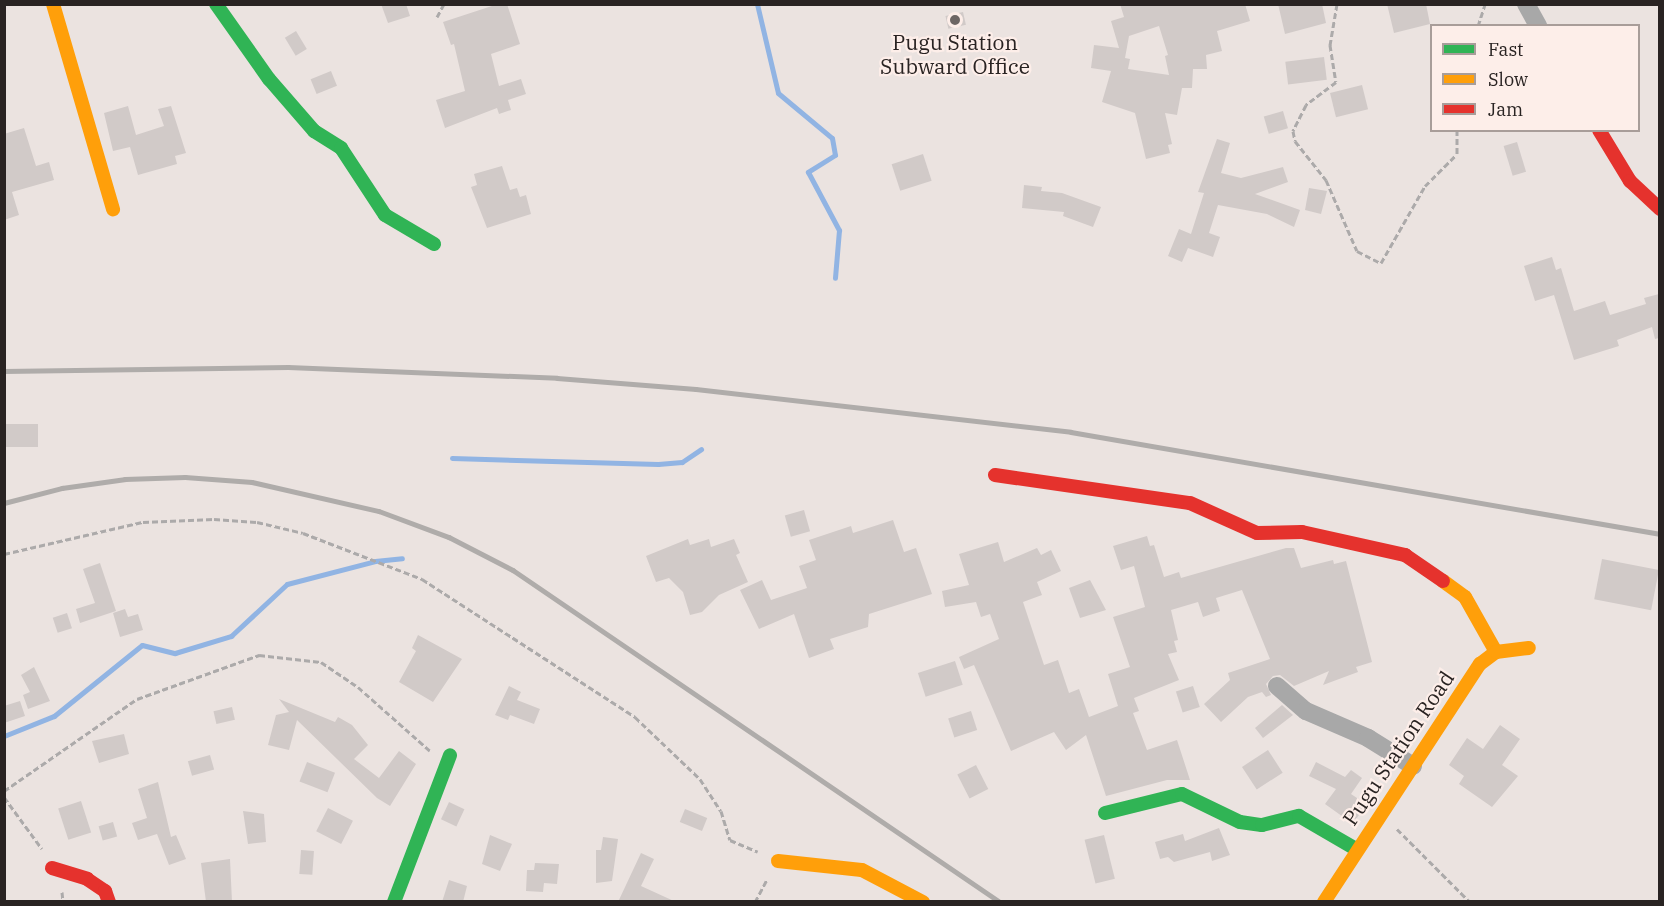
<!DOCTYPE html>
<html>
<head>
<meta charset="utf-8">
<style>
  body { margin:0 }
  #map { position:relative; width:1664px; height:906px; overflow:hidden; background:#ebe3e0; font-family:"IBM Plex Serif",serif }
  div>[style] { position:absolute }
  .stream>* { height:5px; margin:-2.5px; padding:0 2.5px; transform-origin:2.5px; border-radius:2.5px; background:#91b4e3 }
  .building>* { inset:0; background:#d1cac8; transform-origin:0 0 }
  .path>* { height:3px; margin-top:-1.5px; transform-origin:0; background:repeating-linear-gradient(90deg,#acaaaa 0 6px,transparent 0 9px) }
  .street>* { height:18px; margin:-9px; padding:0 9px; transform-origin:9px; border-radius:9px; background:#a8a8a8 }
  .fast>* { height:14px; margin:-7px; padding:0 7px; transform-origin:7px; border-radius:7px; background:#30b455 }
  .slow>* { height:14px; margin:-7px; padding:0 7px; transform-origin:7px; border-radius:7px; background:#ff9f0a }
  .jam>* { height:14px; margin:-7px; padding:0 7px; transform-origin:7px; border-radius:7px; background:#e5322d }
  .rail>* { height:4.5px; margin:-2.25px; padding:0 2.25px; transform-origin:2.25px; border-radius:2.25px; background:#afacaa }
  .dots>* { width:16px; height:16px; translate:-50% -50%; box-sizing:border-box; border:3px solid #fdeee9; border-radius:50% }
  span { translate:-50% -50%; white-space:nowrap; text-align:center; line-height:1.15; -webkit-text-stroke:4.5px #fdeee9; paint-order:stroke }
  .poi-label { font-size:21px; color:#292322 }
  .street-label { font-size:21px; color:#292322 }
  .frame { position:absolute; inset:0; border:6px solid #292322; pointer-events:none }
  .legend { position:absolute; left:1430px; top:24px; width:210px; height:108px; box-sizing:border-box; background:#fdeee9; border:2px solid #a89d99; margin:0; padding:8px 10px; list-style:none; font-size:18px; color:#292322 }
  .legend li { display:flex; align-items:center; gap:12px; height:30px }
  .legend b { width:30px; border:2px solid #a89d99 }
</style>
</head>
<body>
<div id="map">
  <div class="stream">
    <div style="left:757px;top:4px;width:91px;rotate:76.7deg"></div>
    <div style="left:778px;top:93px;width:70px;rotate:39.8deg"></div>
    <div style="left:832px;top:138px;width:17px;rotate:80deg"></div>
    <div style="left:835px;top:155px;width:32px;rotate:148deg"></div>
    <div style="left:808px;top:172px;width:66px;rotate:61.9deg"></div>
    <div style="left:839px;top:230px;width:48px;rotate:94.8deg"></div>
    <div style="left:452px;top:458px;width:206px;rotate:1.7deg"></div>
    <div style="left:658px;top:464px;width:24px;rotate:-5deg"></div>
    <div style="left:682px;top:462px;width:23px;rotate:-34deg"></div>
    <div style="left:4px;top:736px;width:54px;rotate:-21.8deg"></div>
    <div style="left:54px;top:716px;width:113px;rotate:-38.9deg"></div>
    <div style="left:142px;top:645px;width:34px;rotate:14deg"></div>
    <div style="left:175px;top:653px;width:59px;rotate:-16.9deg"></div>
    <div style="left:231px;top:636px;width:76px;rotate:-42.9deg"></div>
    <div style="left:287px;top:584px;width:91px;rotate:-14.6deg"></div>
    <div style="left:375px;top:561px;width:27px;rotate:-6deg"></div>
  </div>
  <div class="building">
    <div style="clip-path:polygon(381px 4px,406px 4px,410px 16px,388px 23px)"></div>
    <div style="clip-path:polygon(498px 4px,507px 4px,520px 44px,491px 54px,499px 86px,521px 79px,526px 94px,508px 100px,511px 110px,499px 114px,497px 108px,445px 128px,436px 100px,465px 91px,454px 44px,451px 45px,443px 22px)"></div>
    <div style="clip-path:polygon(evenodd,1120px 4px,1245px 4px,1250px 21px,1217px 31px,1222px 51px,1206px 55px,1207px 69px,1193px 69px,1192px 88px,1182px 88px,1177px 115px,1165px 113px,1172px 144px,1168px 145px,1170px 153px,1146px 159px,1135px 113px,1102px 102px,1111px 71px,1091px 68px,1094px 45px,1119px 48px,1111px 21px,1124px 17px,1120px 4px,1159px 26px,1168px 55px,1165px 56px,1169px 75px,1128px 69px,1130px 59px,1125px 58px,1129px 36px,1159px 26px)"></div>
    <div style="clip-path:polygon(1278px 4px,1322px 4px,1326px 23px,1285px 34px)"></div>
    <div style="clip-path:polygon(1387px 4px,1426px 4px,1430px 24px,1394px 33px)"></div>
    <div style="left:963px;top:12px;width:13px;height:18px;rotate:77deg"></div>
    <div style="left:296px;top:31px;width:21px;height:13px;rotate:59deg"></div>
    <div style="left:1324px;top:57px;width:23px;height:39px;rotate:83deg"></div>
    <div style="left:331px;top:71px;width:16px;height:22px;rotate:68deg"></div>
    <div style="left:1362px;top:85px;width:25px;height:33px;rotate:76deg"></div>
    <div style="clip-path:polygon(128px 106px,136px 135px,164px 126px,158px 109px,171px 106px,186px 153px,175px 156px,177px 164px,138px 175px,130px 147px,113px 151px,104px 113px)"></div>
    <div style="left:1283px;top:111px;width:18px;height:20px;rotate:74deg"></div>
    <div style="clip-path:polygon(24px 128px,36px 166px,49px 162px,54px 180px,12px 192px,19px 215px,4px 220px,4px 134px)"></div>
    <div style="clip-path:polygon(1217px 139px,1230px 143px,1221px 173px,1241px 178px,1283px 167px,1288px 182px,1255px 194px,1300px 210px,1294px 227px,1267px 214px,1218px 205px,1209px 233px,1220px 237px,1213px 257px,1188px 248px,1182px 262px,1168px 256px,1179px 229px,1191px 234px,1204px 193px,1198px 192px)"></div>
    <div style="left:1517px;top:142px;width:31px;height:14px;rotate:73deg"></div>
    <div style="left:923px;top:154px;width:28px;height:33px;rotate:72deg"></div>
    <div style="clip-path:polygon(502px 166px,510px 190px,517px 188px,520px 197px,526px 195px,531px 214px,487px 228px,471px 187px,477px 185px,474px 174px)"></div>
    <div style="clip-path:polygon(1024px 185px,1042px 187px,1041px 191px,1062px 193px,1101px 207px,1093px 227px,1063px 216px,1064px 212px,1022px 208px)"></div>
    <div style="clip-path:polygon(1309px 188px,1327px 191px,1321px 214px,1305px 210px)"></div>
    <div style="clip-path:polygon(1552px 257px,1556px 270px,1561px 268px,1574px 311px,1605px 301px,1610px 315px,1646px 304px,1644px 298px,1659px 294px,1659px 338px,1655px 339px,1652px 327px,1617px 340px,1619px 346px,1574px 360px,1554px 295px,1535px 301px,1524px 266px)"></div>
    <div style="left:4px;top:424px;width:34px;height:23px"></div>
    <div style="left:804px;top:510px;width:22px;height:20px;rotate:74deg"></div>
    <div style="clip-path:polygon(893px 520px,904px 552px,916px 548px,932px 594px,869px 614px,868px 627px,830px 639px,834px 649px,809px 658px,794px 614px,759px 629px,740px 590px,762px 580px,771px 600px,807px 588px,799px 566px,816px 560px,809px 540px,851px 526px,853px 533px)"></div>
    <div style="clip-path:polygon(1147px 536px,1150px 546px,1154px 545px,1164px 577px,1179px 572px,1181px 578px,1286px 548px,1294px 548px,1301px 568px,1333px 560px,1334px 564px,1346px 561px,1372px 662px,1356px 667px,1358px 672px,1323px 685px,1329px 671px,1294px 686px,1280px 675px,1273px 676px,1266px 684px,1271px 695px,1266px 697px,1262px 692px,1248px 697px,1221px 722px,1204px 704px,1230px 680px,1228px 673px,1270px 659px,1242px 590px,1216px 598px,1220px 611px,1203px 617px,1198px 602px,1171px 610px,1178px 640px,1174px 641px,1177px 652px,1168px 654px,1179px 680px,1134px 698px,1139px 711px,1133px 713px,1147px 750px,1177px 740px,1190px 780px,1167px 780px,1106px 796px,1086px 735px,1066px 750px,1054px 732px,1011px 751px,974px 665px,964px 669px,959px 657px,999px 639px,990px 614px,981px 617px,976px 602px,945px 607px,942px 591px,969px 585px,959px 554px,998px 542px,1004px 562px,1037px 548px,1041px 555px,1051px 550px,1061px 571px,1037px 582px,1042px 595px,1023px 602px,1044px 665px,1058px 660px,1069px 693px,1079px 689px,1089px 717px,1118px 706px,1108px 674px,1130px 667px,1113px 617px,1145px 607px,1134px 566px,1121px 570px,1113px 546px)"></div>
    <div style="clip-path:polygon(688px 539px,690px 545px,709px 539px,711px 547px,734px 539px,740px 553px,736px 555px,748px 582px,719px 595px,702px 612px,690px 615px,683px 592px,669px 578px,656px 582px,646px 556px)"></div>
    <div style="left:1602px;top:559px;width:58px;height:41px;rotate:11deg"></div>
    <div style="clip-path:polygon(100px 563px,116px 611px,80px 623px,76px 609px,95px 603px,83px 569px)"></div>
    <div style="clip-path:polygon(1090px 580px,1106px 610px,1080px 618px,1069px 588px)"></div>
    <div style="clip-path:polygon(125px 609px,128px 617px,138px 614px,143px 630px,120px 637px,113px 613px)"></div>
    <div style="left:67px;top:613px;width:16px;height:15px;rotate:72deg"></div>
    <div style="clip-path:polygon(418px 635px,462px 659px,433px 702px,399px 682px,416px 651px,412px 648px)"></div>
    <div style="left:955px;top:661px;width:25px;height:39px;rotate:72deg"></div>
    <div style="clip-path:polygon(34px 667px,50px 701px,28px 709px,23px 695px,30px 692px,21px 675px)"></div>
    <div style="clip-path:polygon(509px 686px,521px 692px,517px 700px,540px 709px,534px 724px,510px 715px,508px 720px,495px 715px)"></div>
    <div style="left:1193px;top:686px;width:22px;height:18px;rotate:72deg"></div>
    <div style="clip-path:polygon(279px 699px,335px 722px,338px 717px,352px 725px,368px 745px,354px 759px,379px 778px,399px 751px,416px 764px,390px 806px,377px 798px,297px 720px,289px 750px,268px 745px,276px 715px,289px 712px)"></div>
    <div style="clip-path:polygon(20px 701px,25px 716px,4px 723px,4px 706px)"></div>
    <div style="clip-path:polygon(1282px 705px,1293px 715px,1263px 738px,1255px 728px)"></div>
    <div style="left:232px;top:707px;width:13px;height:19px;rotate:77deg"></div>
    <div style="left:971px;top:711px;width:20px;height:24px;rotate:72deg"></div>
    <div style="clip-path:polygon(1500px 725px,1520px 739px,1502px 765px,1518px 776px,1492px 807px,1459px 784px,1464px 776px,1449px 765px,1467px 738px,1483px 749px)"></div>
    <div style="clip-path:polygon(124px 734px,129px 754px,99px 763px,92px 741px)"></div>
    <div style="left:1268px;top:750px;width:27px;height:31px;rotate:57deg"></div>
    <div style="left:210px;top:755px;width:15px;height:23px;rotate:74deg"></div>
    <div style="left:307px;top:762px;width:30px;height:21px;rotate:21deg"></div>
    <div style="clip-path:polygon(1316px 762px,1345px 777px,1351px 770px,1362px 778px,1351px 794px,1366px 804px,1353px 824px,1325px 804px,1336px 789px,1309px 776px)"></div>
    <div style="left:976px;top:765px;width:27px;height:21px;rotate:63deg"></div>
    <div style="clip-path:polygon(158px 782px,171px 837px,176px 835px,186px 859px,169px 865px,157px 834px,138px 840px,132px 823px,147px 818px,138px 789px)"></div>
    <div style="left:81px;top:801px;width:33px;height:24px;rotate:72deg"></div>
    <div style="left:449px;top:802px;width:17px;height:19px;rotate:25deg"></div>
    <div style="left:328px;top:808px;width:28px;height:26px;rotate:27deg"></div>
    <div style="left:685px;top:809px;width:24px;height:14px;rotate:22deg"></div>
    <div style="clip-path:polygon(243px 811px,264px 814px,266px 842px,248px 844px)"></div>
    <div style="left:113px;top:822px;width:15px;height:15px;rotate:74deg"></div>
    <div style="clip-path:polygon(1219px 828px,1230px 855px,1212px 861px,1210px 852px,1174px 862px,1168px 857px,1160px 859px,1155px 842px,1183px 834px,1185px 841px)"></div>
    <div style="clip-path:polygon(490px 835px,512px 844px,500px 871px,482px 864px)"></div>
    <div style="left:1104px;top:835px;width:45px;height:20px;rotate:76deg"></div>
    <div style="clip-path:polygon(603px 837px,618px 839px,612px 881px,596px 883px,596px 850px,601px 850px)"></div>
    <div style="left:301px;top:850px;width:13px;height:24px;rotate:4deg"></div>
    <div style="clip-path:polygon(641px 853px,654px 859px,641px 886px,676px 902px,618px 902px)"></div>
    <div style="clip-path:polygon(230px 859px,232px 902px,206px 902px,201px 863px)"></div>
    <div style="clip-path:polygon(535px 863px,559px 864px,557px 884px,544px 883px,543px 892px,526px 891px,527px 870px,534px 870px)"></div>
    <div style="clip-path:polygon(449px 880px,467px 886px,463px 902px,442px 902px)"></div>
  </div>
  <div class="path">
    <div style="left:1337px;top:4px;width:42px;rotate:99.7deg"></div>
    <div style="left:1330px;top:45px;width:37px;rotate:81deg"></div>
    <div style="left:1336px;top:82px;width:38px;rotate:143deg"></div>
    <div style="left:1306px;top:105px;width:29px;rotate:117deg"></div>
    <div style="left:1293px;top:131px;width:10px;rotate:79deg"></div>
    <div style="left:1295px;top:141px;width:50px;rotate:51.5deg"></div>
    <div style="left:1326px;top:180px;width:77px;rotate:66.4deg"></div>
    <div style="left:1357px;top:251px;width:27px;rotate:27deg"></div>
    <div style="left:1381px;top:263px;width:89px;rotate:-60.3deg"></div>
    <div style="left:1425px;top:186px;width:45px;rotate:-45deg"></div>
    <div style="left:1457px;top:154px;width:24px;rotate:-90deg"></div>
    <div style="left:437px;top:17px;width:15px;rotate:-62deg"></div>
    <div style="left:1478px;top:26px;width:23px;rotate:-72deg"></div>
    <div style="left:4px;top:554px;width:143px;rotate:-13deg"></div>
    <div style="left:143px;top:522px;width:71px;rotate:-2.4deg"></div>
    <div style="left:214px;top:519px;width:43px;rotate:4deg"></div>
    <div style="left:257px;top:522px;width:47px;rotate:13.4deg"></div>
    <div style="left:303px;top:533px;width:128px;rotate:21.1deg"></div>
    <div style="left:422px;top:579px;width:254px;rotate:32.9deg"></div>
    <div style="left:635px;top:717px;width:90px;rotate:43.6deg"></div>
    <div style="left:700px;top:779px;width:38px;rotate:57deg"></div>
    <div style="left:721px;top:811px;width:30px;rotate:73deg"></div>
    <div style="left:730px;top:840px;width:30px;rotate:23deg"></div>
    <div style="left:4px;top:791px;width:162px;rotate:-34.7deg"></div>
    <div style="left:137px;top:699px;width:130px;rotate:-19.8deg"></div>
    <div style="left:259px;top:655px;width:62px;rotate:6.4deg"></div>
    <div style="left:321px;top:662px;width:45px;rotate:34deg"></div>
    <div style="left:358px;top:687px;width:96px;rotate:41.6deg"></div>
    <div style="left:4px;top:797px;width:64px;rotate:53.8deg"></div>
    <div style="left:1397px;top:829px;width:103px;rotate:45deg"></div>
    <div style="left:62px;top:892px;width:10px;rotate:84deg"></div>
    <div style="left:755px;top:902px;width:26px;rotate:-62deg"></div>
  </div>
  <div class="street">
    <div style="left:1526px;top:4px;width:25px;rotate:61deg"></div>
    <div style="left:1277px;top:686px;width:38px;rotate:41deg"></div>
    <div style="left:1306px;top:711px;width:68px;rotate:23.5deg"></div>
    <div style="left:1368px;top:738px;width:53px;rotate:31.9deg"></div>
  </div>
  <div class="fast">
    <div style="left:216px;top:4px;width:92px;rotate:54.8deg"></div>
    <div style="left:269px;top:79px;width:69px;rotate:49.1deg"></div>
    <div style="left:314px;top:131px;width:32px;rotate:32deg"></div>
    <div style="left:341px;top:148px;width:80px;rotate:56.7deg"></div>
    <div style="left:385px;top:215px;width:57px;rotate:30.6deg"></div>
    <div style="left:1105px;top:813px;width:79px;rotate:-13.9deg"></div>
    <div style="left:1182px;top:794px;width:64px;rotate:25.8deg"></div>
    <div style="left:1240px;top:822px;width:22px;rotate:8deg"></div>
    <div style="left:1262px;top:825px;width:38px;rotate:-14deg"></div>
    <div style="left:1299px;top:816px;width:66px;rotate:30.1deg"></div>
    <div style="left:394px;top:902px;width:157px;rotate:-69.1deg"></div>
  </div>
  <div class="slow">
    <div style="left:53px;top:4px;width:214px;rotate:73.7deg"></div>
    <div style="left:1443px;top:581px;width:27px;rotate:36deg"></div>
    <div style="left:1465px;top:597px;width:63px;rotate:60.6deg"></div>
    <div style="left:778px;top:861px;width:84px;rotate:6.1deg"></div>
    <div style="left:862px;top:870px;width:69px;rotate:27.7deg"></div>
    <div style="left:1324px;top:902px;width:285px;rotate:-56.8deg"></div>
    <div style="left:1480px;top:664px;width:20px;rotate:-37deg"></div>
    <div style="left:1496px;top:652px;width:33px;rotate:-7deg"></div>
  </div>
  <div class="jam">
    <div style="left:1599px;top:130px;width:60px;rotate:58.7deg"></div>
    <div style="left:1630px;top:181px;width:41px;rotate:43deg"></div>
    <div style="left:995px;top:475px;width:197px;rotate:8.2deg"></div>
    <div style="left:1190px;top:503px;width:73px;rotate:24.1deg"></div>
    <div style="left:1257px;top:533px;width:45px;rotate:-1.3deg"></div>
    <div style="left:1302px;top:532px;width:106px;rotate:12.6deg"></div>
    <div style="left:1405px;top:555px;width:46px;rotate:34.4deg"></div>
    <div style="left:52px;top:868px;width:37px;rotate:17deg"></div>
    <div style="left:87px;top:879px;width:22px;rotate:34deg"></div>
    <div style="left:105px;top:891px;width:12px;rotate:70deg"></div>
  </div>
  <div class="rail">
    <div style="left:4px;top:371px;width:284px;rotate:-0.8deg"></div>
    <div style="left:288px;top:367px;width:269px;rotate:2.3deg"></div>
    <div style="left:557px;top:378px;width:139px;rotate:4.5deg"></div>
    <div style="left:696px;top:389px;width:377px;rotate:6.5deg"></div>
    <div style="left:1071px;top:432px;width:598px;rotate:9.82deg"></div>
    <div style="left:4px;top:503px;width:60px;rotate:-14.5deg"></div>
    <div style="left:62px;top:488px;width:64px;rotate:-8.1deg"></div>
    <div style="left:125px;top:479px;width:60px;rotate:-1.9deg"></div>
    <div style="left:185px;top:477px;width:67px;rotate:4.3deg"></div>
    <div style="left:252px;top:482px;width:130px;rotate:12.9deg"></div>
    <div style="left:379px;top:511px;width:75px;rotate:20.4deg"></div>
    <div style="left:449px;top:537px;width:72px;rotate:27.3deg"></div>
    <div style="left:513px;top:570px;width:589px;rotate:34.28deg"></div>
  </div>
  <div class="dots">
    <div style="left:955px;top:20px;background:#6d6664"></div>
  </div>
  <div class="poi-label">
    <span style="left:955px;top:54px">Pugu Station<br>Subward Office</span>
  </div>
  <div class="street-label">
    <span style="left:1398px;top:748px;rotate:-56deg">Pugu Station Road</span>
  </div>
  <div class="frame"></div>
  <ul class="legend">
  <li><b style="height:8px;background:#30b455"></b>Fast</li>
  <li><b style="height:8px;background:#ff9f0a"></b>Slow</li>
  <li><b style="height:8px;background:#e5322d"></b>Jam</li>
  </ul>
</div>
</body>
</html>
